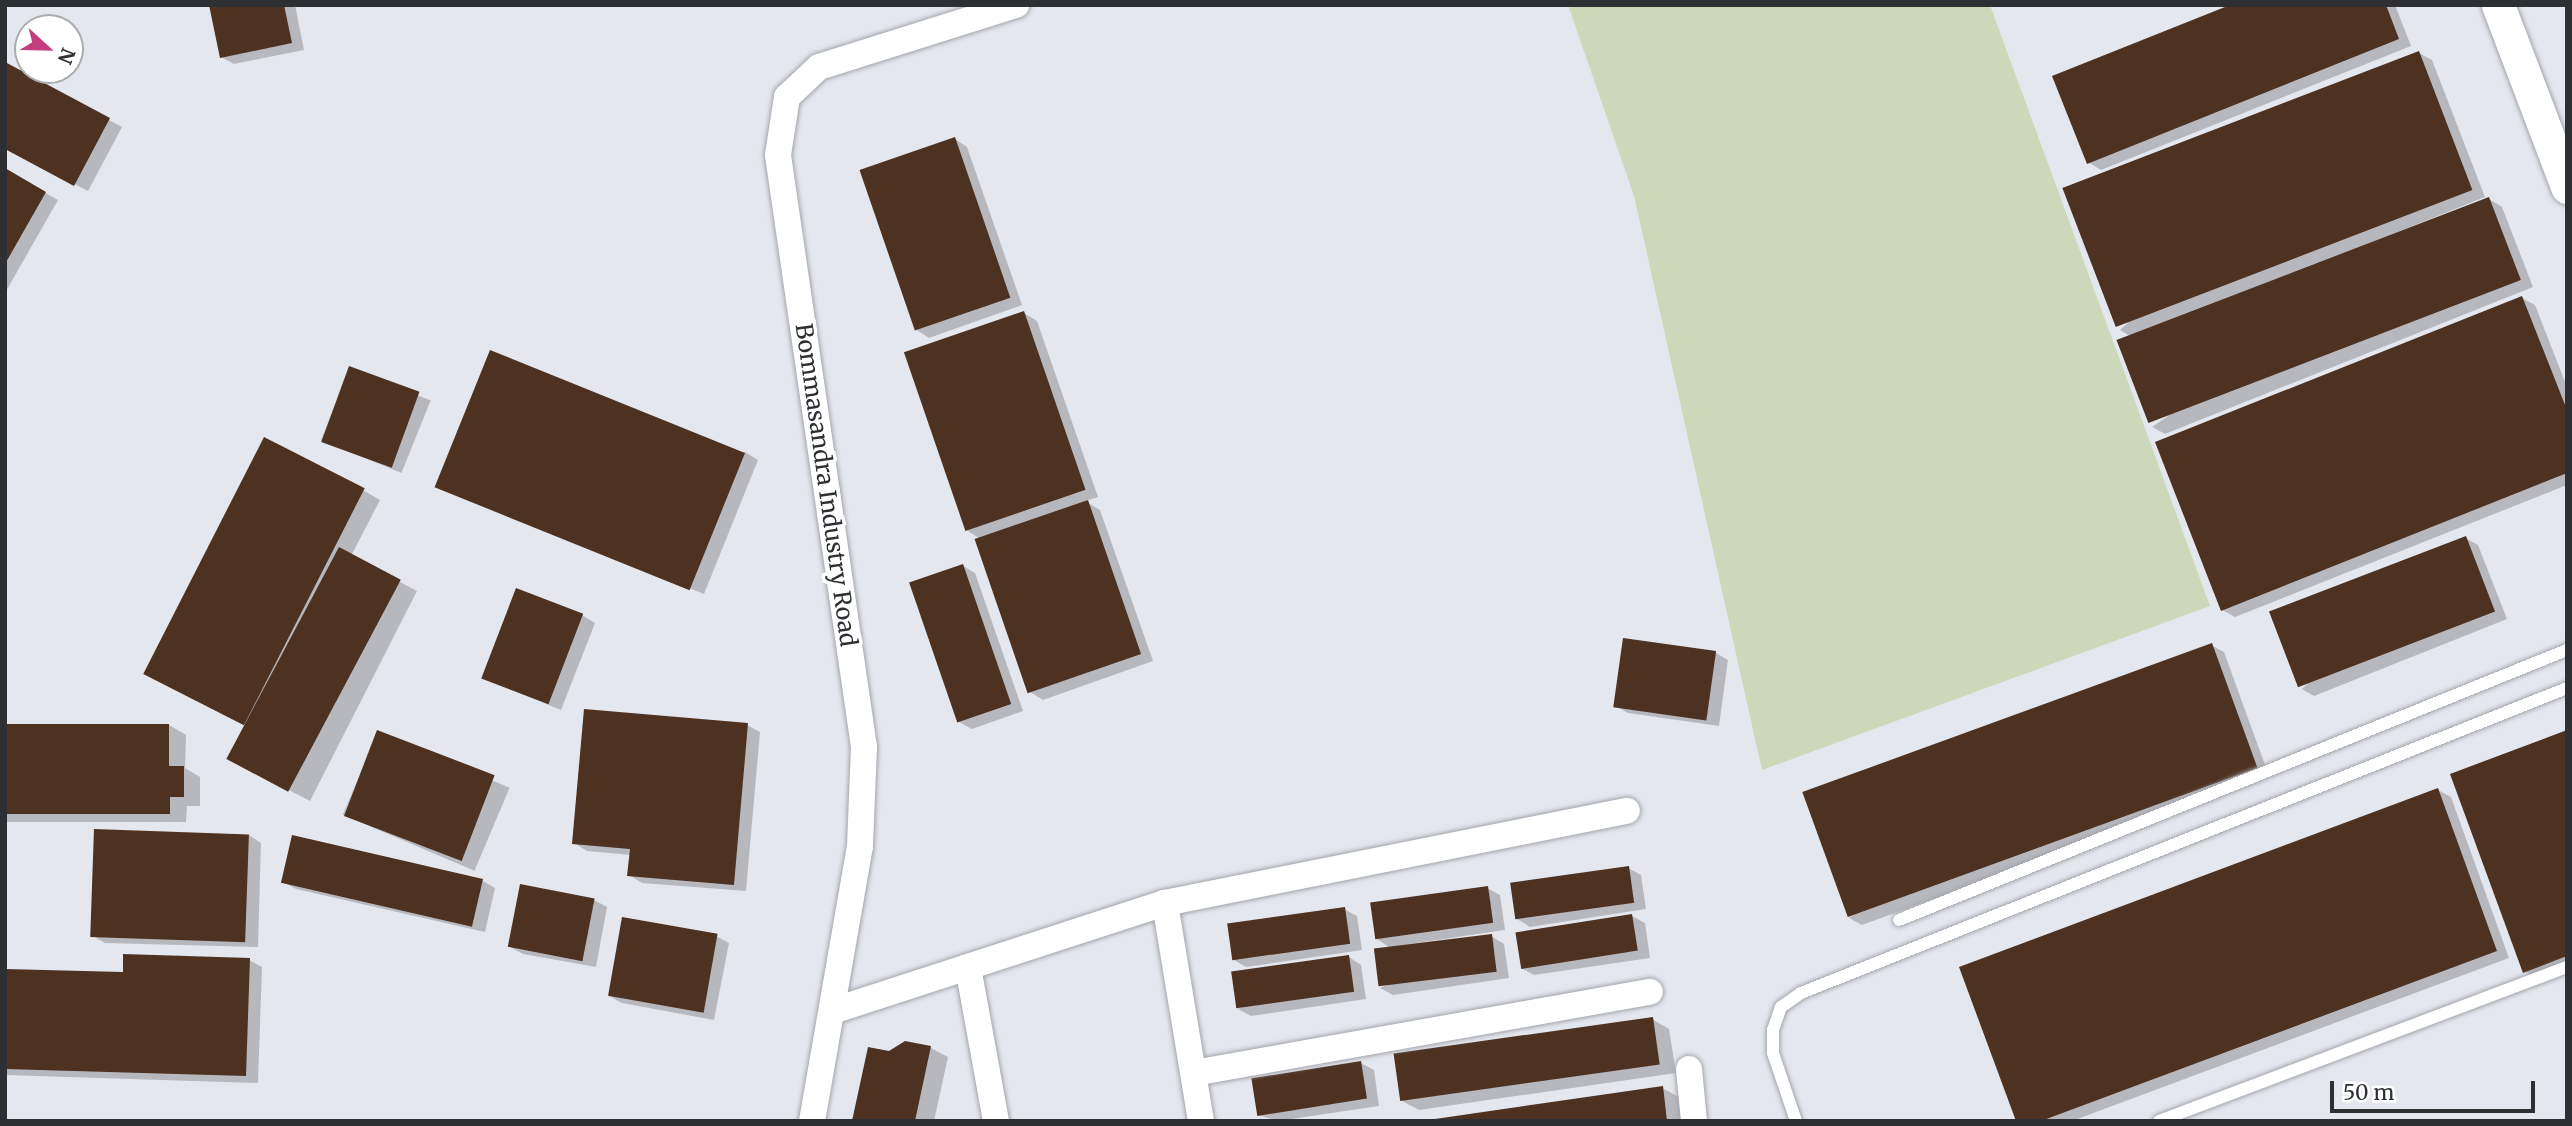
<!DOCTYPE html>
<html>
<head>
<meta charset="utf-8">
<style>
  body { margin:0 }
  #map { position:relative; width:2572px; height:1126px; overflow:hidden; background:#e5e7ee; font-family:Merriweather,serif }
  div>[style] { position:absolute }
  .green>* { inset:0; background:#cdd8bb }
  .shadow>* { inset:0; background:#0003; transform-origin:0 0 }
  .building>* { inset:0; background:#4d3121; transform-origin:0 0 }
  .roads { filter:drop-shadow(0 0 2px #a3a5ac) drop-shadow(0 0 2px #a3a5ac) }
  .service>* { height:12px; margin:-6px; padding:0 6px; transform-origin:6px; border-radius:6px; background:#fff }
  .minor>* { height:26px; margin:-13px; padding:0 13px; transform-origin:13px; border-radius:13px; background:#fff }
  .tertiary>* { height:33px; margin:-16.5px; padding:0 16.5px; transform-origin:16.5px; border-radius:16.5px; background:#fff }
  span { translate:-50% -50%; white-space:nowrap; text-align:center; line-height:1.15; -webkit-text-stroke:7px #fff; paint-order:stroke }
  .street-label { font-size:23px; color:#2e2f32 }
  .frame { position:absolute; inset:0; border:7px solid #2e2f32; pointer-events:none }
  .north { position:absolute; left:14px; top:14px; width:70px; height:70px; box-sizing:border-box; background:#fff; border:2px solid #abacad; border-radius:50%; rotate:112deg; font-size:19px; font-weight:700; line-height:28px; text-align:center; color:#2e2f32 }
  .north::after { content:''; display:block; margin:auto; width:24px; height:32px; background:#c43e7f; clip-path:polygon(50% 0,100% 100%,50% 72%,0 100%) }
  .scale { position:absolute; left:2330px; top:1081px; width:205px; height:32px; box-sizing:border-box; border:4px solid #2e2f32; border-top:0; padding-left:9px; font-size:21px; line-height:24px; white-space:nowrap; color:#2e2f32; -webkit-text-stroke:5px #fff; paint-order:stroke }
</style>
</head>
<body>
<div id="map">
  <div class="green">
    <div style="clip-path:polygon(1568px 5px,1990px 5px,2210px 606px,1762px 770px,1634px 196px)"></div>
  </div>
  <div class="shadow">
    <div style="clip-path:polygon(211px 5px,295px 5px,304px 50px,234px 64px,221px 57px)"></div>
    <div style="clip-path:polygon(2235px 5px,2395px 5px,2411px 46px,2101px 170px,2088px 162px)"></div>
    <div style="clip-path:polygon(2419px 53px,2432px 60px,2485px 197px,2133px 338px,2120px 330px)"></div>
    <div style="clip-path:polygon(5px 64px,122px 127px,88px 191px,5px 148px)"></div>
    <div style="clip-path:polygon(955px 139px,967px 147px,1022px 305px,929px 338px,917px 330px)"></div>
    <div style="clip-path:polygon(5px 170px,58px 200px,5px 293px)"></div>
    <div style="clip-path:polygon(2489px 199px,2502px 207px,2533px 287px,2165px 434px,2152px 427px)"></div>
    <div style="clip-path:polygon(2522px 298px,2535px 305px,2567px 387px,2567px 485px,2235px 617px,2222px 610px)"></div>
    <div style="clip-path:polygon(1024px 313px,1037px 321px,1098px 497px,1085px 501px,1100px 510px,1153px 661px,1043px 700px,1030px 692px,982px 540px,968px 531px)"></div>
    <div style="left:350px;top:368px;width:87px;height:78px;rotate:22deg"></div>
    <div style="clip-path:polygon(745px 452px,758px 460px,704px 594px,438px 487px)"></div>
    <div style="clip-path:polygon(363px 490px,380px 500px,351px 556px,417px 591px,310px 801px,248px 769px,249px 726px,163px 683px)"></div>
    <div style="clip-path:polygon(2465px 538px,2478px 545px,2507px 619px,2314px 696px,2302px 689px)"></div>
    <div style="clip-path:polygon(963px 566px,975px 573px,1023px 711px,972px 729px,959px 722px)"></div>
    <div style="clip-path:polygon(582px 615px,595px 623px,561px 710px,483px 678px)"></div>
    <div style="clip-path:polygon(2211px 645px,2224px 652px,2269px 776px,1862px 925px,1849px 918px)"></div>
    <div style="clip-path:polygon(1716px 653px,1728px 660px,1719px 726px,1628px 713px,1615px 706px)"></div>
    <div style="clip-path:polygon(5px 725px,169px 725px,186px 735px,185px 768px,200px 777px,200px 806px,187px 806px,186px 822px,5px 822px)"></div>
    <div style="clip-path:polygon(747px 725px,760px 732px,746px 891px,642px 883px,629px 875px,631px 855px,587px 851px,574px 843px)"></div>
    <div style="left:378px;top:732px;width:143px;height:90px;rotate:23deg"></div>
    <div style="clip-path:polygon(2567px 732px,2567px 968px,2537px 979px,2525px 971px)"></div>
    <div style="clip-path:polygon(2438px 790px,2451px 797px,2509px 958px,2072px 1121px,2017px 1121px)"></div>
    <div style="clip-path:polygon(249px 835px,261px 843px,258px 947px,105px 943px,93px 936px)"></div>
    <div style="clip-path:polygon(293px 838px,483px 881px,495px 888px,485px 932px,296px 889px,283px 882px)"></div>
    <div style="clip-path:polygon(1628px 868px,1641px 875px,1646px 909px,1530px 927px,1517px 919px)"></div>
    <div style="clip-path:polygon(1487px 888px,1500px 895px,1505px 930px,1389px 947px,1377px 939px)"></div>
    <div style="clip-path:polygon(594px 900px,607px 907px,596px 967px,523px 954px,510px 947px)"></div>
    <div style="clip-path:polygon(1344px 909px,1357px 916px,1362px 950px,1246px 967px,1234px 960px)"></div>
    <div style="clip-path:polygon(1632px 916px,1645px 923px,1650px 958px,1534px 975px,1521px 968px)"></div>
    <div style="clip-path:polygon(716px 936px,729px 943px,714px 1020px,622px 1003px,609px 996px)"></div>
    <div style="clip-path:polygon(1491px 936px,1504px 944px,1509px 978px,1393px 995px,1380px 988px)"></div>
    <div style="clip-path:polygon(1349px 957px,1361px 965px,1366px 999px,1251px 1016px,1238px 1009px)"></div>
    <div style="clip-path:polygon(249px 960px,262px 967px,258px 1083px,5px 1075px,5px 970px,124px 974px)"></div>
    <div style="clip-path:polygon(1652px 1019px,1669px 1029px,1676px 1073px,1419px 1110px,1402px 1101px)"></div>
    <div style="clip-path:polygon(905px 1042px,931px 1048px,948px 1057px,934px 1121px,853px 1121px,889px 1053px)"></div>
    <div style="clip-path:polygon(1361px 1063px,1374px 1070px,1379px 1106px,1278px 1121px,1258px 1115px)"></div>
    <div style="clip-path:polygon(1662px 1088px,1679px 1097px,1682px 1121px,1436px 1121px)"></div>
  </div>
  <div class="building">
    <div style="clip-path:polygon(209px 5px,284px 5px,292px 43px,220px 58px)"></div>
    <div style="clip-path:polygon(2230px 5px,2386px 5px,2399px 39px,2087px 164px,2052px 76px)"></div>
    <div style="left:2419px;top:51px;width:149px;height:382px;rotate:69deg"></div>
    <div style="clip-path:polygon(5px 62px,110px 118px,74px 186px,5px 149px)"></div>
    <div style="left:955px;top:137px;width:170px;height:101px;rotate:71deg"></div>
    <div style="clip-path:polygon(5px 168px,46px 192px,5px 264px)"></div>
    <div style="left:2489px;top:197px;width:89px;height:399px;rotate:69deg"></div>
    <div style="clip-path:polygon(2522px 296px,2567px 410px,2567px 473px,2221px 611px,2155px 442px)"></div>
    <div style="left:1024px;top:311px;width:189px;height:127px;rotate:71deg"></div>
    <div style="left:490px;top:350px;width:275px;height:148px;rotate:22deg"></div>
    <div style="left:349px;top:366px;width:75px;height:81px;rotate:20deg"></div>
    <div style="left:264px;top:437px;width:113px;height:266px;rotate:27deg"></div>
    <div style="left:1088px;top:500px;width:163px;height:120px;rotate:71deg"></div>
    <div style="left:2466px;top:536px;width:81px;height:211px;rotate:69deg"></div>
    <div style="left:339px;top:547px;width:70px;height:240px;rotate:28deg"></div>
    <div style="left:963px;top:564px;width:148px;height:57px;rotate:71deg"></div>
    <div style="left:516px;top:588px;width:72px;height:97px;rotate:21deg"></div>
    <div style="left:1623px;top:638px;width:94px;height:70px;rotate:8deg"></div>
    <div style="left:2212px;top:643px;width:133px;height:436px;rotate:70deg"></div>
    <div style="clip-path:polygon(584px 709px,748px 723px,734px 885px,627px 876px,630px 849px,572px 844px)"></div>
    <div style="clip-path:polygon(5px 724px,169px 724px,169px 766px,184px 766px,184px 797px,170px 797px,170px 814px,5px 814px)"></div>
    <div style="left:377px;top:730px;width:126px;height:92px;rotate:21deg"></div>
    <div style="clip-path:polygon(2567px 730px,2567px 956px,2523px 973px,2450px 774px)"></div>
    <div style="clip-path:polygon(2438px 788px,2497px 951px,2041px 1121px,2016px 1121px,1959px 967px)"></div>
    <div style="left:94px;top:829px;width:155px;height:108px;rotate:2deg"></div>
    <div style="left:292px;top:835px;width:196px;height:49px;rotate:13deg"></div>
    <div style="left:1629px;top:866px;width:37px;height:120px;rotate:82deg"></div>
    <div style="left:520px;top:884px;width:76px;height:64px;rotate:11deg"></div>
    <div style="left:1488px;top:886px;width:37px;height:119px;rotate:82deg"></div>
    <div style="left:1345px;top:907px;width:37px;height:119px;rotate:82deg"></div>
    <div style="left:1632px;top:914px;width:37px;height:118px;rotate:81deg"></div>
    <div style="left:622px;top:917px;width:97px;height:80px;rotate:10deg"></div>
    <div style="left:1492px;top:934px;width:38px;height:119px;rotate:83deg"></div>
    <div style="clip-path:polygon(123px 954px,250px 958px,246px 1076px,5px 1069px,5px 969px,123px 972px)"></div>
    <div style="left:1349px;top:955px;width:37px;height:119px;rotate:82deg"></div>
    <div style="left:1653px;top:1017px;width:48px;height:262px;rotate:82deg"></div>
    <div style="clip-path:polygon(905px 1041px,931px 1046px,915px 1121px,852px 1121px,868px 1047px,889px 1051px)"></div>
    <div style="left:1361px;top:1061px;width:38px;height:111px;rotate:81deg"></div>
    <div style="clip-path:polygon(1663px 1086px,1667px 1121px,1435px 1121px,1435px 1119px)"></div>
  </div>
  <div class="roads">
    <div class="service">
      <div style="left:1899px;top:920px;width:721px;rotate:-22.01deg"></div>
      <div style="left:1796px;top:1121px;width:72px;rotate:-108.7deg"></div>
      <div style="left:1773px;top:1053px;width:23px;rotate:-90deg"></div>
      <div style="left:1773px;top:1030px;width:24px;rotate:-71deg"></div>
      <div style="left:1781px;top:1007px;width:24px;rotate:-35deg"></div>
      <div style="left:1801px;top:993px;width:824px;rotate:-21.71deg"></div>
      <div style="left:2159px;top:1121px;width:436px;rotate:-20.7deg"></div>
    </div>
    <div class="minor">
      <div style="left:968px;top:967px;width:157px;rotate:79.7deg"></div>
      <div style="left:832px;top:1011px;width:350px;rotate:-18deg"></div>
      <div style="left:1689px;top:1069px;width:52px;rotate:84.5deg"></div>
      <div style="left:1194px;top:1073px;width:463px;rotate:-10.1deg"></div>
      <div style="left:812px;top:1121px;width:279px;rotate:-80.1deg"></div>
      <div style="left:860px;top:846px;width:99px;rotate:-87.7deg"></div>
      <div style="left:864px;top:747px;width:598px;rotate:-98.27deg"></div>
      <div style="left:778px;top:155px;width:59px;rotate:-81.2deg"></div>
      <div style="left:787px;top:97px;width:44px;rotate:-43.2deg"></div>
      <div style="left:819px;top:67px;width:207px;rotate:-17.5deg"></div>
      <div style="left:1201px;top:1121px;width:221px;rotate:-99.4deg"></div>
      <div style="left:1165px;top:903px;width:471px;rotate:-11.3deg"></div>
    </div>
    <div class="tertiary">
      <div style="left:2498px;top:5px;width:195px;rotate:69.2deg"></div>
    </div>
  </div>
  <div class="street-label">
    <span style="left:826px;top:485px;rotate:82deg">Bommasandra Industry Road</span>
  </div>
  <div class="frame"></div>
  <div class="north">N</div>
  <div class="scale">50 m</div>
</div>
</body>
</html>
